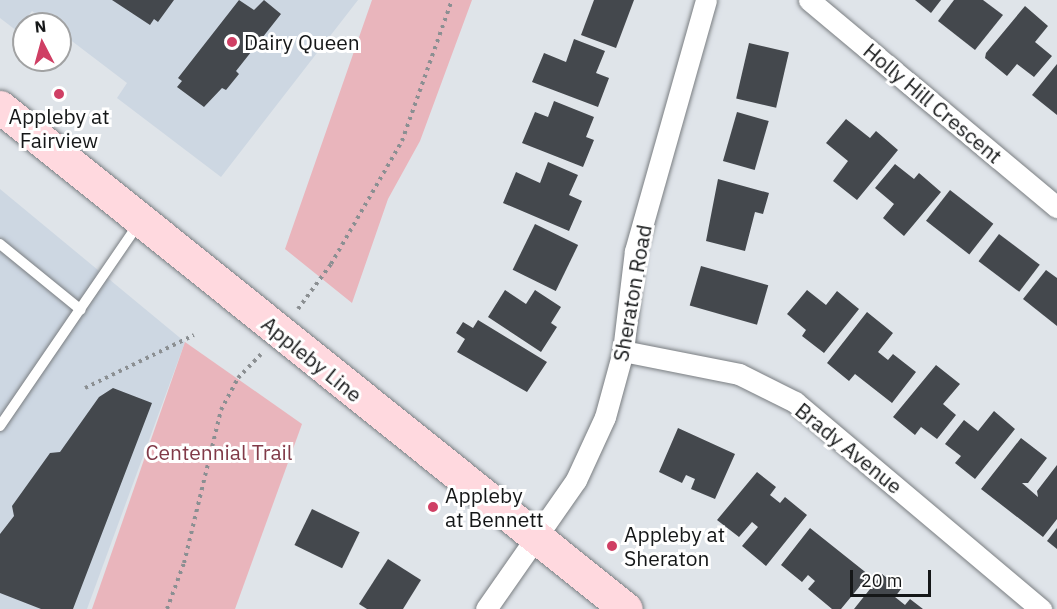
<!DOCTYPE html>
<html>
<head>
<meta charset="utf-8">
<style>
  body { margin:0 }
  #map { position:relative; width:1057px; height:609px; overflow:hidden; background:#dfe4e9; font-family:"IBM Plex Sans",sans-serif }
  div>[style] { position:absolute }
  .built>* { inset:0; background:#cdd7e2 }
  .green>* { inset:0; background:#e9b5bc }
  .building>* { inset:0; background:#44484d; transform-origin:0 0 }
  .path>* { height:4px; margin-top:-2px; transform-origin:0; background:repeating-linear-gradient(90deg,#8b8f92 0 3px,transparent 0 7.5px) }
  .roads { filter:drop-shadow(0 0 2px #7a7e82) drop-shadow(0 0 2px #7a7e82) }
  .lane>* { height:10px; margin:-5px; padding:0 5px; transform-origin:5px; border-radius:5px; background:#fff }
  .street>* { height:21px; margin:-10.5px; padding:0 10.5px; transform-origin:10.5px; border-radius:10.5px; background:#fff }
  .primary>* { height:33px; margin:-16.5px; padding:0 16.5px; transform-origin:16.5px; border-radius:16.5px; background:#ffd9df }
  .dots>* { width:16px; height:16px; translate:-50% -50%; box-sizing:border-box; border:3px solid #fff; border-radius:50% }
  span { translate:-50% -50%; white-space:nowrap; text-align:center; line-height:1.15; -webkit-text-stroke:6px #fff; paint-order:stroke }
  .poi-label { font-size:21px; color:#151718 }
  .left { translate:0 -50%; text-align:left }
  .street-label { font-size:21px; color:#151718 }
  .park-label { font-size:21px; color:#813a48 }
  .north { position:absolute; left:12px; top:12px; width:60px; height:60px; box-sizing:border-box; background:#fff; border:2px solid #a1a2a3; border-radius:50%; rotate:354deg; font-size:16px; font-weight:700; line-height:24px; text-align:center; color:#151718 }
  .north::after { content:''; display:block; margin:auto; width:21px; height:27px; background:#cf3f64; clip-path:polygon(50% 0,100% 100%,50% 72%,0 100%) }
  .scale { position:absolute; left:850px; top:570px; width:81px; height:27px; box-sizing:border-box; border:3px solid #151718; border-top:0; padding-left:8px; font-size:18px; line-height:21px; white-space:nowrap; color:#151718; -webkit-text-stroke:4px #fff; paint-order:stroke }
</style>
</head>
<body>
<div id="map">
  <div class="built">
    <div style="clip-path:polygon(0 0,358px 0,221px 177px,117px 98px,127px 83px,60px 32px,60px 24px,50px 24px,32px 11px,17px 31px,0 18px)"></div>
    <div style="clip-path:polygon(0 189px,185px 342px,87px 609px,0 609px)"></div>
  </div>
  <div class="green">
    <div style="clip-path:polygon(372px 0,472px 0,420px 141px,388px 199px,352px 303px,285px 249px)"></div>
    <div style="clip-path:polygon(185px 342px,302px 424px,235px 609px,92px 609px)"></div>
  </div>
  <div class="building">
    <div style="clip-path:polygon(112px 0,174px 0,158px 22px,154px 19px,150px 25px)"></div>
    <div style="clip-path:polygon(239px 0,254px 10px,264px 0,281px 14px,236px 71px,239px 74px,226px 90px,222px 88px,204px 107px,177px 87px,182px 81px,178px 78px)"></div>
    <div style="clip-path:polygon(594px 0,634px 0,616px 48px,581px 35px)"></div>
    <div style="clip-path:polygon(915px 0,941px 0,931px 13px)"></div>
    <div style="clip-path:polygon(954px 0,983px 0,1003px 15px,975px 50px,938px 21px)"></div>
    <div style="clip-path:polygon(1025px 6px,1048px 26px,1035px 42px,1052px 56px,1034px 77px,1017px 64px,1007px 76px,985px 58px,986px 53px)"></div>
    <div style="clip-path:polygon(574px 39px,605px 51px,596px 73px,609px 78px,598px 107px,532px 82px,544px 53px,566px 62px)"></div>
    <div style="left:749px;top:43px;width:41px;height:57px;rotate:13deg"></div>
    <div style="clip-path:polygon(1057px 64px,1057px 115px,1032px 95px)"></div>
    <div style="clip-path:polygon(554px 101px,594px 117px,586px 137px,594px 140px,583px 167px,522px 143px,535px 112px,548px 117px)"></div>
    <div style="left:737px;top:112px;width:33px;height:51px;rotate:16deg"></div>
    <div style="clip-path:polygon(846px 119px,870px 138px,876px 131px,898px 150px,857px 200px,833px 181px,848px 161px,826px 143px)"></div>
    <div style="clip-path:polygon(548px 162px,578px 175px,569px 195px,582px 201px,569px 231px,503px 203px,516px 172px,540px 183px)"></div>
    <div style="clip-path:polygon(895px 164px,914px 179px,919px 173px,941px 192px,904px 236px,883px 218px,894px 204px,875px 188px)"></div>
    <div style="clip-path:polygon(718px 179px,769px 193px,763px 214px,755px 212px,745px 251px,706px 241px)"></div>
    <div style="left:950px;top:190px;width:55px;height:39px;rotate:38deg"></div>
    <div style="left:535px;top:224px;width:48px;height:51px;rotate:26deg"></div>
    <div style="left:999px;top:234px;width:51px;height:34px;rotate:37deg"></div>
    <div style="left:701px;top:266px;width:70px;height:41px;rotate:16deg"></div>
    <div style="clip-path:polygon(1046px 270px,1057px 278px,1057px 326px,1023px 299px)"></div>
    <div style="clip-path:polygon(505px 290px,526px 304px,535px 290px,561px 307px,551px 323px,557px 327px,541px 352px,488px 317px)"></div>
    <div style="clip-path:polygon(807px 290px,826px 305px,837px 291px,859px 309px,824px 353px,802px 336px,806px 330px,787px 314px)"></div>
    <div style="clip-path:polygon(867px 312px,893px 333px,878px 352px,888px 360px,893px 354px,916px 372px,892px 403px,855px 374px,849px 381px,827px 363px)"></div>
    <div style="clip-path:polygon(478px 320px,547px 362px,527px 392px,457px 352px,465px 339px,456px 333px,463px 322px,473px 328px)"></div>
    <div style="clip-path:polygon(936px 365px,960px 384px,943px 404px,956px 415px,937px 439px,921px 427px,915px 435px,893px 417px)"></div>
    <div style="clip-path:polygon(113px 388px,152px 403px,73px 609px,41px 609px,0 593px,0 534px,14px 516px,12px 506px,50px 453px,60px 452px,99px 397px)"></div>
    <div style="clip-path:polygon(994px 411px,1015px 429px,975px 479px,955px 463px,961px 456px,945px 444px,964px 420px,978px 431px)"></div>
    <div style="clip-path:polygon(678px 428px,735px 454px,715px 499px,691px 489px,695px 479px,686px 475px,682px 483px,659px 472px)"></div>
    <div style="clip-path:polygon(1021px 438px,1047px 458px,1028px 483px,1022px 483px,1038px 497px,1037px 491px,1057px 465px,1057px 519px,1043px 537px,981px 489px)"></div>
    <div style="clip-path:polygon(757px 472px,776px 487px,770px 495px,780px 503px,785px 497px,807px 515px,766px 566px,742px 546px,758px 527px,752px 522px,739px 537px,717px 520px)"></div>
    <div style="left:312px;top:509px;width:53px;height:40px;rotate:26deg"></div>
    <div style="clip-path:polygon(810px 528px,869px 575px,841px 609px,832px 609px,808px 589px,815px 581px,808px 575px,802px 582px,781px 565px)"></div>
    <div style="clip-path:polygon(1057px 528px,1057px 549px,1047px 541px)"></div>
    <div style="clip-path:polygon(388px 559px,421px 580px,403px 609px,367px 609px,359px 604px)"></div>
    <div style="clip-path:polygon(882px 574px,901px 589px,895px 597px,905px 605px,910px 599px,923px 609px,854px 609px)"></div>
  </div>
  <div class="path">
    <div style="left:298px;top:309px;width:56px;rotate:-53.7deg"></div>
    <div style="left:331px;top:264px;width:142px;rotate:-60deg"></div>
    <div style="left:402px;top:141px;width:150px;rotate:-70.5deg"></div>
    <div style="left:85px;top:388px;width:121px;rotate:-25.9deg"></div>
    <div style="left:167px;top:609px;width:49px;rotate:-69.7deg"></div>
    <div style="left:184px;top:563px;width:157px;rotate:-76.4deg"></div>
    <div style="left:221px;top:410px;width:36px;rotate:-62deg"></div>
    <div style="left:238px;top:378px;width:33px;rotate:-46deg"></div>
  </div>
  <div class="roads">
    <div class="lane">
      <div style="left:0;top:244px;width:104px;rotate:39.2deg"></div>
      <div style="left:0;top:426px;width:246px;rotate:-55.6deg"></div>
    </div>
    <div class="street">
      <div style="left:809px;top:0;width:323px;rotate:39.9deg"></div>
      <div style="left:623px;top:351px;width:118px;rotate:11.2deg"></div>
      <div style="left:739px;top:374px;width:63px;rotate:26.6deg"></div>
      <div style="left:795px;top:402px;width:322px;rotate:40.1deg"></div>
      <div style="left:486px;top:609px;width:157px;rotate:-55.1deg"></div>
      <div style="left:576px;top:480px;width:69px;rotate:-65.3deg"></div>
      <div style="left:605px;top:417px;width:68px;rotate:-74.7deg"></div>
      <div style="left:623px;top:351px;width:101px;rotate:-83.2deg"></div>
      <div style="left:635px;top:251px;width:261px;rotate:-74.2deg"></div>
    </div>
    <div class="primary">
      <div style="left:0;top:107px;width:802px;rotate:38.73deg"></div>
    </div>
  </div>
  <div class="dots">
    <div style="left:232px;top:42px;background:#cf3f64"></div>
    <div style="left:59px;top:94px;background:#cf3f64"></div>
    <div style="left:433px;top:507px;background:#cf3f64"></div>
    <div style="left:612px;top:546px;background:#cf3f64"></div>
  </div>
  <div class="poi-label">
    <span class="left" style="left:244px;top:42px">Dairy Queen</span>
    <span style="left:59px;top:128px">Appleby at<br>Fairview</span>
    <span class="left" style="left:445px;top:507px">Appleby<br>at Bennett</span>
    <span class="left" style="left:624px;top:546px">Appleby at<br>Sheraton</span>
  </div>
  <div class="street-label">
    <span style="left:933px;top:103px;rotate:40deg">Holly Hill Crescent</span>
    <span style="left:632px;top:293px;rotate:-80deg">Sheraton Road</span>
    <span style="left:312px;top:359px;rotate:39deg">Appleby Line</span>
    <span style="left:849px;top:448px;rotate:39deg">Brady Avenue</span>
  </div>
  <div class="park-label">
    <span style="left:219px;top:452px">Centennial Trail</span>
  </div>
  <div class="north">N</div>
  <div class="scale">20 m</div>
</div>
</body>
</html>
